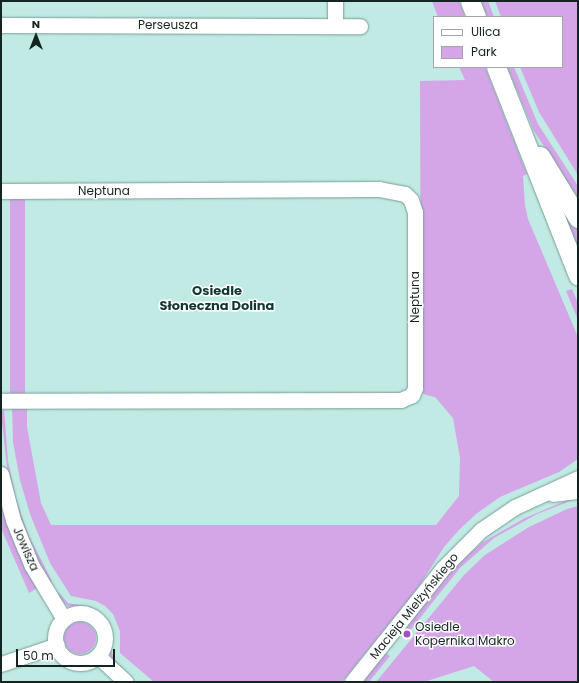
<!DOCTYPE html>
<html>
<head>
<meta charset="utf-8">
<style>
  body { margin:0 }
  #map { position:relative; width:579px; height:683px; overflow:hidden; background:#c0eae3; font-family:Poppins,sans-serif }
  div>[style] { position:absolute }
  .green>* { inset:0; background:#d4a6e8; transform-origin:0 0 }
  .round { border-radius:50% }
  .roads { filter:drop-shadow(0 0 1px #769e97) drop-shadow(0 0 1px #769e97) }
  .minor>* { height:15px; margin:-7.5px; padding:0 7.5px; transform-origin:7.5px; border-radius:7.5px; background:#fff }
  .minor>.ring { margin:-7.5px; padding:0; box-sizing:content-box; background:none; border:15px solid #fff; border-radius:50% }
  .major>* { height:19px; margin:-9.5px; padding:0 9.5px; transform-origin:9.5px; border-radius:9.5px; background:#fff }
  .dots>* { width:11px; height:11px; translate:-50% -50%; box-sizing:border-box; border:2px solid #fff; border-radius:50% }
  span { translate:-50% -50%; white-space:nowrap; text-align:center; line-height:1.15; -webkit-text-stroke:3px #fff; paint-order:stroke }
  .street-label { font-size:12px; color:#142421 }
  .poi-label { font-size:12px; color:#142421 }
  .left { translate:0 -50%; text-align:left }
  .neighbourhood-label { font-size:13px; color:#103832; font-weight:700 }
  .frame { position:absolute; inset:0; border:2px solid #142421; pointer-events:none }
  .legend { position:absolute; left:433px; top:16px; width:130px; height:52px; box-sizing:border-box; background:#fff; border:1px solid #a1a7a6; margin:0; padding:5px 7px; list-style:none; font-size:12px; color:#142421 }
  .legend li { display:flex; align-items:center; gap:8px; height:20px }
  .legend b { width:20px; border:1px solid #a1a7a6 }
  .north { position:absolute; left:16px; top:16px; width:40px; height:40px; -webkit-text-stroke:3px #fff; paint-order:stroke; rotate:0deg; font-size:11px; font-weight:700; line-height:16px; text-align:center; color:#142421 }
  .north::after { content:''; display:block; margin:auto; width:14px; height:18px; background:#142421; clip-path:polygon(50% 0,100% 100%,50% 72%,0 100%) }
  .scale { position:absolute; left:16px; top:649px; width:99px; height:18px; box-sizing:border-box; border:2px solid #142421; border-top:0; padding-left:5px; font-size:12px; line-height:14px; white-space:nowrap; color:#142421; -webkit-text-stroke:3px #fff; paint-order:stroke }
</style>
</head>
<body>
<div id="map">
  <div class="green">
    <div style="clip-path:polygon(432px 1px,459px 1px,465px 17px,438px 17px)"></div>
    <div style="clip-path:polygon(481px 1px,488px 1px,494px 17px,487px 17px)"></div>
    <div style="clip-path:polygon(495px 1px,578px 1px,578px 175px,539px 112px,520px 67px,562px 67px,562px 17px,501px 17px)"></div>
    <div style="clip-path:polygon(459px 67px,485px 67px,527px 174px,523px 176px,525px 205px,528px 219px,578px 337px,578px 459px,559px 472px,500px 497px,476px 514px,459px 530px,444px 547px,418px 588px,342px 682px,154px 682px,120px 653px,120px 631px,113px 614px,105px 606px,96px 601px,71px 596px,50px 563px,30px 514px,20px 480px,13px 442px,12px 405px,27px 407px,27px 427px,41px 503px,51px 525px,436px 525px,459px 496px,460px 458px,453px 418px,435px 397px,426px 395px,421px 392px,420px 81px,465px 80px)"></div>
    <div style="clip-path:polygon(507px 67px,514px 67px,538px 124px,578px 186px,578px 198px,534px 131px)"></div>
    <div style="clip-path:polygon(545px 169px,578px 230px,578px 246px,541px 171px)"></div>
    <div style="left:10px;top:199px;width:15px;height:196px"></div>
    <div style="clip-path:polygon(572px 289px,578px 303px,578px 320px,566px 291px)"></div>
    <div style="clip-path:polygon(4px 409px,8px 461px,16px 499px,29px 536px,52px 581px,49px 582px,38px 562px,21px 523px,8px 475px,2px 423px,2px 411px)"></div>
    <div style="clip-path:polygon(572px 498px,578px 498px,537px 514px,494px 538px,460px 568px,408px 633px,403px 629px,453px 568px,483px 542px,525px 518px)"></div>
    <div style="clip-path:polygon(1px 505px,18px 551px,37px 588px,29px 593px,1px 528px)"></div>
    <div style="clip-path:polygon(578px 506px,578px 682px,494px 682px,474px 666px,424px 682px,376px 682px,464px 575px,485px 555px,529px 527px,567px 509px)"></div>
    <div style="clip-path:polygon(59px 593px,68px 603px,91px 607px,104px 617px,111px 630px,112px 653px,115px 660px,122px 667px,121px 669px,111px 659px,109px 650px,110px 633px,102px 617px,87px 608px,68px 606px,61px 600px,57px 594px)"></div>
    <div class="round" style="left:64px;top:622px;width:32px;height:32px"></div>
    <div style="clip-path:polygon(384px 652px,390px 656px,369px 682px,360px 682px)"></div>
  </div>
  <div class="roads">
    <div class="minor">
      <div style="left:335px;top:1px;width:25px;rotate:90deg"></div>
      <div style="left:1px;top:25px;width:359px;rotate:0.2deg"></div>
      <div style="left:1px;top:191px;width:378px;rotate:-0.3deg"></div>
      <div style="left:379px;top:189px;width:26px;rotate:11deg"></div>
      <div style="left:405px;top:194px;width:8px;rotate:45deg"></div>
      <div style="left:411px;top:200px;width:13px;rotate:72deg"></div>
      <div style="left:415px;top:212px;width:176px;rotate:90deg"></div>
      <div style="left:415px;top:388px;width:8px;rotate:113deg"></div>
      <div style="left:412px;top:395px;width:12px;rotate:156deg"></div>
      <div style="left:401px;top:400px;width:400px;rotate:179.9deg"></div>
      <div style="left:1px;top:474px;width:48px;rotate:75.4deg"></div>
      <div style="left:13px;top:520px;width:31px;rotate:68deg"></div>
      <div style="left:25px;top:549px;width:18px;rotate:68deg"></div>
      <div style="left:32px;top:566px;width:62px;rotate:58.9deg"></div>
      <div style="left:553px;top:494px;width:25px;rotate:-7deg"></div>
      <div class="ring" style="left:55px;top:613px;width:35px;height:35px"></div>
      <div style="left:98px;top:656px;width:38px;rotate:43deg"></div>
      <div style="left:1px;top:664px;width:59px;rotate:-18.7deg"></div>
      <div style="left:352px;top:682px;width:146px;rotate:-51.4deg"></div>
      <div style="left:443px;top:568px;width:54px;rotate:-45deg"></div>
      <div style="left:481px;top:530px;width:41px;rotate:-34.1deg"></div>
      <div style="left:515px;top:507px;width:69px;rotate:-24.7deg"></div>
    </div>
    <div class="major">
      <div style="left:470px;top:1px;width:17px;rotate:69deg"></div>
      <div style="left:496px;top:67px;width:224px;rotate:68.5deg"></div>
      <div style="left:540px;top:156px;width:73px;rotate:58.5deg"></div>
    </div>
  </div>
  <div class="dots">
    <div style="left:407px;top:634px;background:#a251c1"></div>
  </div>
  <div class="street-label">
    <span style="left:168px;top:25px">Perseusza</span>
    <span style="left:104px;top:191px">Neptuna</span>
    <span style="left:415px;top:297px;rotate:-90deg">Neptuna</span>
    <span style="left:26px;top:549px;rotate:66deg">Jowisza</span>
    <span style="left:414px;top:606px;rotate:-51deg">Macieja Mielżyńskiego</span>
  </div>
  <div class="poi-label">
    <span class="left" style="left:415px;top:634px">Osiedle<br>Kopernika Makro</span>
  </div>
  <div class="neighbourhood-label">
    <span style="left:217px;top:299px">Osiedle<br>Słoneczna Dolina</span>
  </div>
  <div class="frame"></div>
  <ul class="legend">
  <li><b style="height:5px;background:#fff"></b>Ulica</li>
  <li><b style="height:11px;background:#d4a6e8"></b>Park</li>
  </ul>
  <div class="north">N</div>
  <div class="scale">50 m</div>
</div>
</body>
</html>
